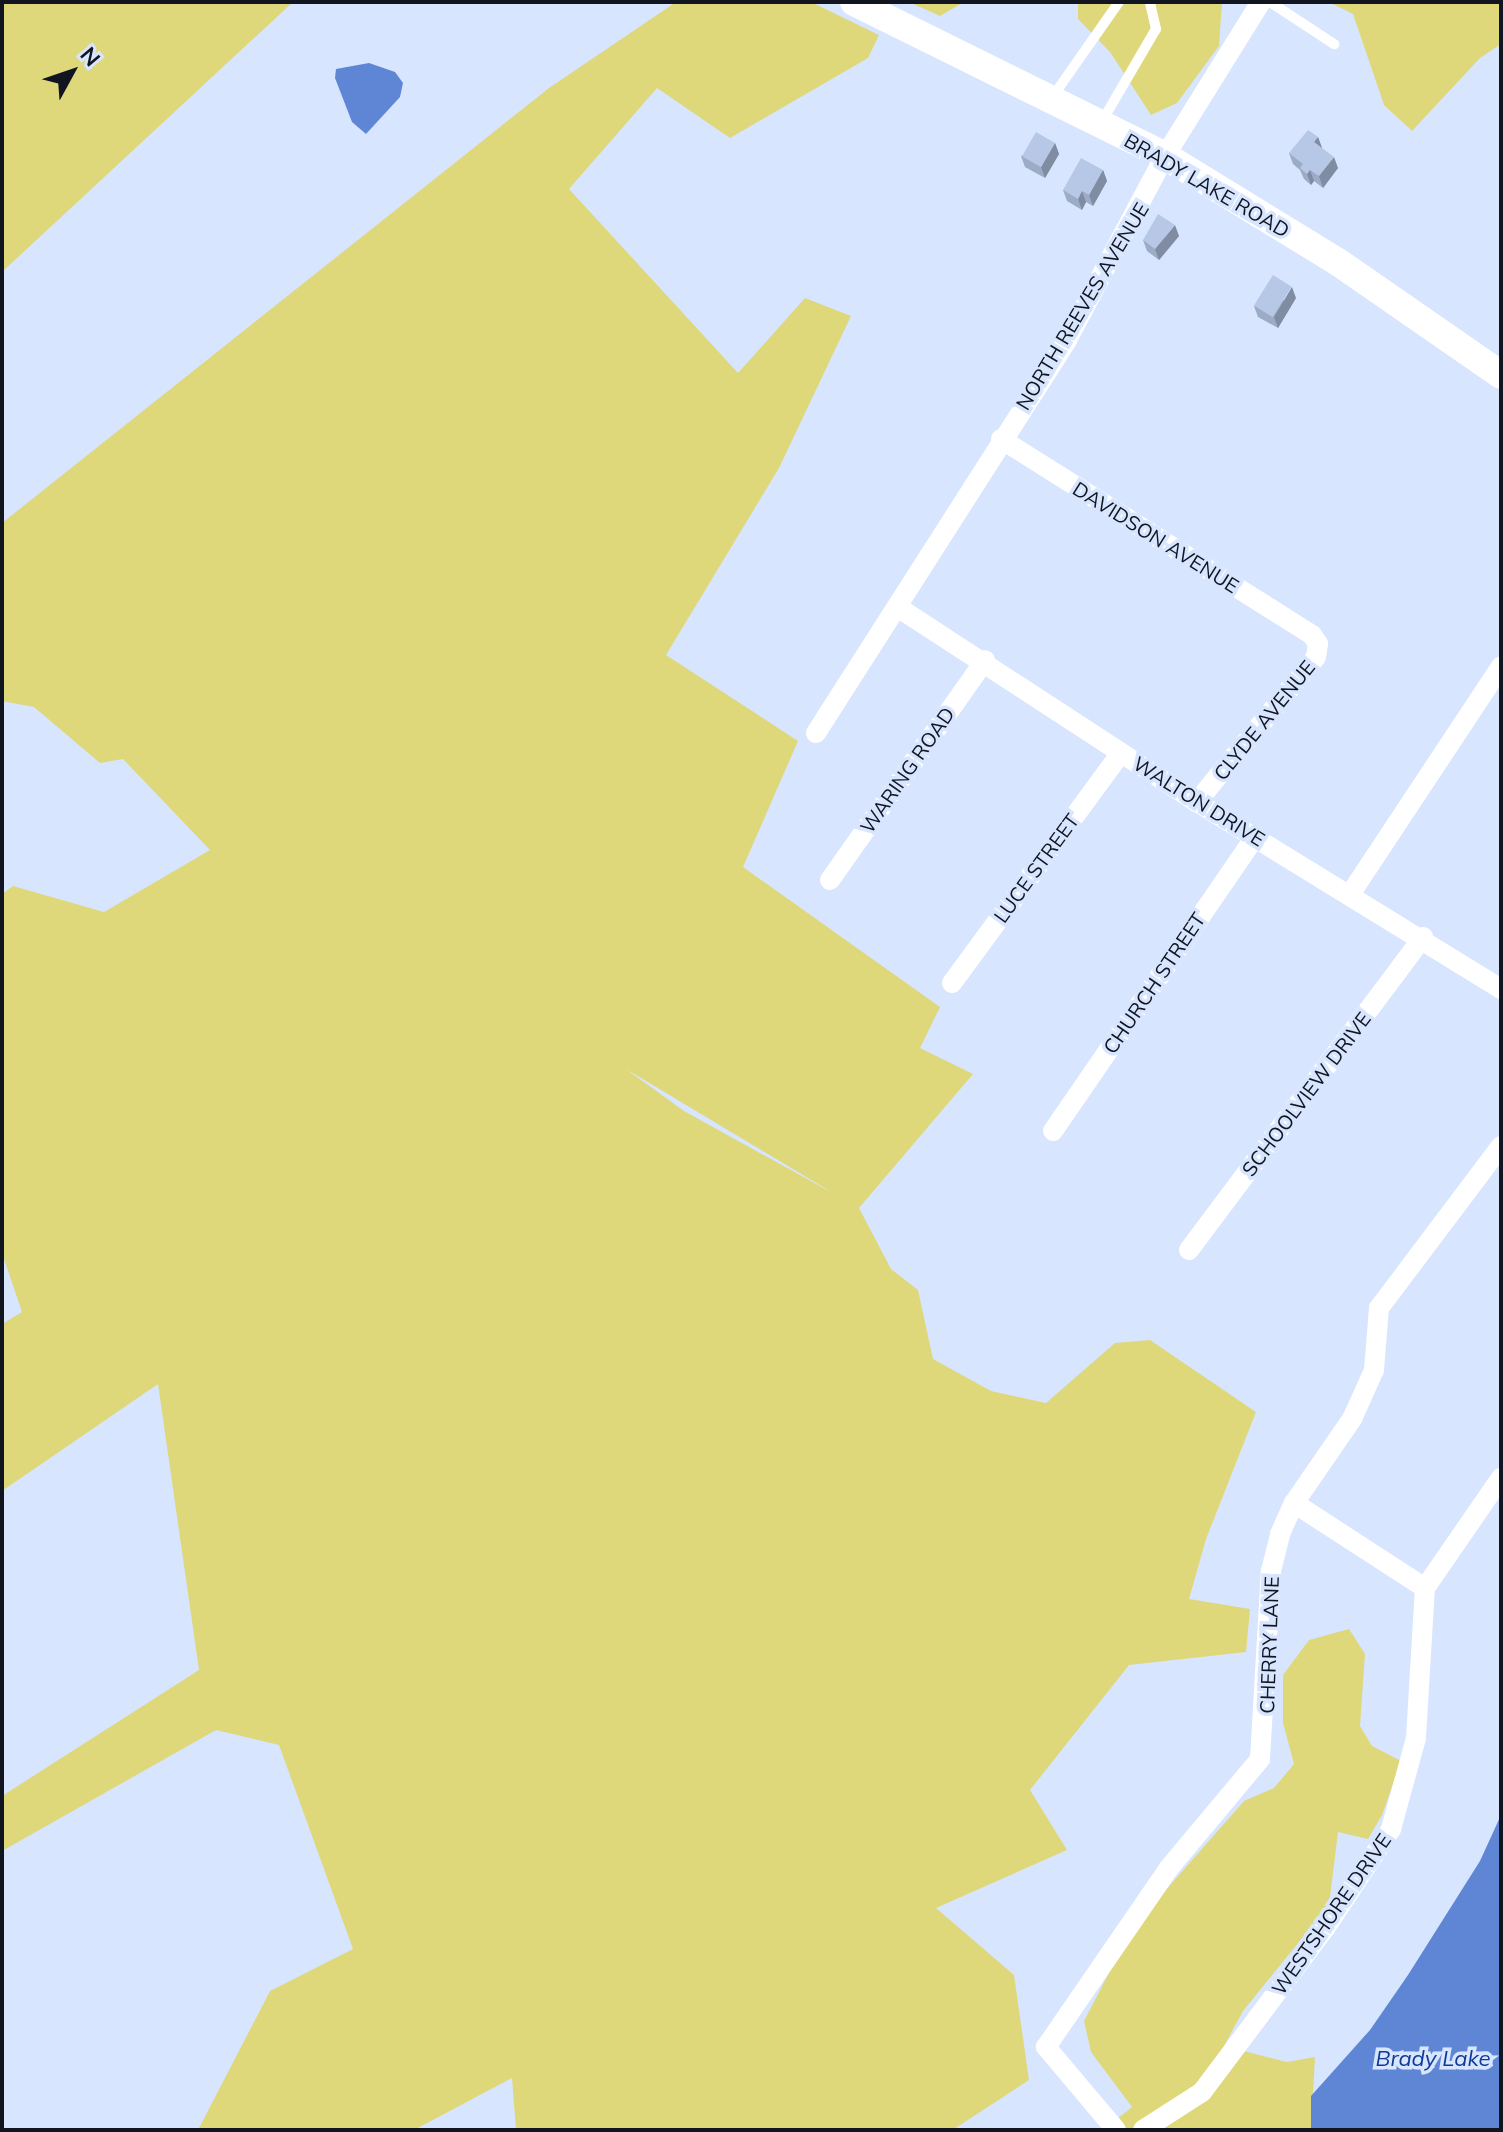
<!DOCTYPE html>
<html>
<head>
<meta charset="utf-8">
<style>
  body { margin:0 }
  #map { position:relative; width:1503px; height:2132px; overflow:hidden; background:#d7e5ff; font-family:Mulish,sans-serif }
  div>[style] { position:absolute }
  .green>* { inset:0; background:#ded87b }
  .water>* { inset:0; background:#5e86d4 }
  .lane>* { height:10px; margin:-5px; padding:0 5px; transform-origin:5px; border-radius:5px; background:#fff }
  .street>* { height:20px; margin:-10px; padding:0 10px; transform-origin:10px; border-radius:10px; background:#fff }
  .secondary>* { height:28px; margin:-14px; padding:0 14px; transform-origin:14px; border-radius:14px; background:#fff }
  .wall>* { inset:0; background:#9dacc6 }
  .shaded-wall>* { inset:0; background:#808ca1 }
  .building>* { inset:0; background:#b7c8e6; transform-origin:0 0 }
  span { translate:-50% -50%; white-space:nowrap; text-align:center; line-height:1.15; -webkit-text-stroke:7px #d7e5ff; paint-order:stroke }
  .street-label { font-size:20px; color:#101520 }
  .water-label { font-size:22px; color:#0f3b95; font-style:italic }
  .frame { position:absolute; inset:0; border:4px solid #101520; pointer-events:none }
  .north { position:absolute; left:32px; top:32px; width:80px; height:80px; -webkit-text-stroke:6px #d7e5ff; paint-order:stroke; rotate:50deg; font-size:22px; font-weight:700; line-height:32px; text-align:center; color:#101520 }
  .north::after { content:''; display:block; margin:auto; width:28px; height:36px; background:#101520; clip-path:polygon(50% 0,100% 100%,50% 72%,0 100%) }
</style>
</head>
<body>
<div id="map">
  <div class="green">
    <div style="clip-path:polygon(2px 2px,293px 2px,2px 272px)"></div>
    <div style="clip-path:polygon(evenodd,676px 2px,811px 2px,879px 35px,868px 58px,730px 138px,657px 88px,569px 189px,738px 373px,805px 298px,851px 316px,779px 468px,666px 655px,798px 741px,743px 867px,940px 1007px,920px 1048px,973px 1074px,859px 1208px,891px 1269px,918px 1290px,933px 1359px,991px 1391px,1046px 1403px,1115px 1343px,1150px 1340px,1256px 1412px,1206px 1539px,1189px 1599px,1250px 1609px,1246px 1652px,1129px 1665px,1030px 1790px,1067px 1850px,936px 1908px,1014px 1975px,1029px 2080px,954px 2129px,516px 2130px,512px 2078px,414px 2130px,198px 2130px,270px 1991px,353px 1949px,279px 1745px,216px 1730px,2px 1851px,2px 1796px,199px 1670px,158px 1384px,2px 1491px,2px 1324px,22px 1312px,2px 1253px,2px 894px,13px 886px,104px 912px,210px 850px,123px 759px,100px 763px,34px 707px,2px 701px,2px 523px,549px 88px,676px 2px,626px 1069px,828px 1190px,829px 1191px,684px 1111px,626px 1069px)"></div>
    <div style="clip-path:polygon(909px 2px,964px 2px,940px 16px)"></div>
    <div style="clip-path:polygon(1078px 2px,1222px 2px,1219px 46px,1177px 103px,1151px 115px,1110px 52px,1078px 19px)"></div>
    <div style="clip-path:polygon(1329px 2px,1501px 2px,1501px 44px,1480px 58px,1412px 131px,1384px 105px,1353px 14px)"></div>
    <div style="clip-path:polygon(1349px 1629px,1365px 1654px,1360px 1726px,1372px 1746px,1401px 1761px,1382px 1815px,1368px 1839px,1338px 1832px,1329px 1905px,1243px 2011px,1224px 2046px,1287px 2062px,1315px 2057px,1311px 2130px,1103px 2130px,1132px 2107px,1091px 2052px,1084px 2021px,1122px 1948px,1164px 1892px,1244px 1801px,1274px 1788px,1294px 1764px,1283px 1723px,1283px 1675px,1309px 1640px)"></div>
  </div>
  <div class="water">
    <div style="clip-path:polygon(369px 63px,395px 72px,403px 83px,400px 97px,366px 134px,352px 122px,335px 78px,336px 69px)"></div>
    <div style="clip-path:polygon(1501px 1815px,1501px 2130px,1311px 2130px,1311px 2096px,1370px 2030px,1408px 1975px,1480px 1861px)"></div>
  </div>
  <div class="lane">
    <div style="left:1270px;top:2px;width:77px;rotate:33.3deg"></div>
    <div style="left:1051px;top:99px;width:118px;rotate:-55deg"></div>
    <div style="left:1101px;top:123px;width:109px;rotate:-59.7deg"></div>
    <div style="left:1156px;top:29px;width:28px;rotate:-103deg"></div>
  </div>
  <div class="street">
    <div style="left:1001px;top:439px;width:368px;rotate:32.2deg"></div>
    <div style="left:1312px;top:635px;width:11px;rotate:56deg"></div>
    <div style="left:1318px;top:644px;width:13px;rotate:99deg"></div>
    <div style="left:1316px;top:657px;width:188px;rotate:129.4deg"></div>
    <div style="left:899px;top:608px;width:356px;rotate:33.1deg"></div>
    <div style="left:1197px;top:802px;width:357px;rotate:31.6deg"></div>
    <div style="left:816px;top:733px;width:466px;rotate:-57.4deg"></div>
    <div style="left:1067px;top:340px;width:208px;rotate:-62deg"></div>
    <div style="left:1165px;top:156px;width:181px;rotate:-58.1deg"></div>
    <div style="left:830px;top:880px;width:269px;rotate:-54.8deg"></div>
    <div style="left:1351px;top:893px;width:272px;rotate:-56.5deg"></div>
    <div style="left:952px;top:983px;width:285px;rotate:-53.7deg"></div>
    <div style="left:1053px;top:1131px;width:358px;rotate:-55.5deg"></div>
    <div style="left:1189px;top:1250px;width:391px;rotate:-53.2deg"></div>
    <div style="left:1294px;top:1503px;width:156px;rotate:33deg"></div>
    <div style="left:1116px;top:2130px;width:109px;rotate:-130.1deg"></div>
    <div style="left:1046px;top:2047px;width:217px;rotate:-55.5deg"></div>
    <div style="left:1169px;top:1868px;width:142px;rotate:-50.1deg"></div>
    <div style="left:1260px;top:1759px;width:188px;rotate:-86.7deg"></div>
    <div style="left:1271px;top:1571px;width:38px;rotate:-76deg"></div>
    <div style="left:1280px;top:1534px;width:34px;rotate:-66deg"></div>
    <div style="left:1294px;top:1503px;width:102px;rotate:-55.4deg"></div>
    <div style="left:1352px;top:1419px;width:54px;rotate:-65.8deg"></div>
    <div style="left:1374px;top:1370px;width:62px;rotate:-85.4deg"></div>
    <div style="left:1379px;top:1308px;width:203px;rotate:-53deg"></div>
    <div style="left:1143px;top:2130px;width:70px;rotate:-32.8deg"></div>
    <div style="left:1202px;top:2092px;width:206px;rotate:-53.1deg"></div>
    <div style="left:1326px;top:1927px;width:118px;rotate:-56.4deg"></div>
    <div style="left:1391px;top:1829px;width:94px;rotate:-74.6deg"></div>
    <div style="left:1416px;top:1738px;width:150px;rotate:-86.6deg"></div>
    <div style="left:1425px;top:1588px;width:134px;rotate:-55.4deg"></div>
  </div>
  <div class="secondary">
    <div style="left:854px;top:2px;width:347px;rotate:26.3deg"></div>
    <div style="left:1165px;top:156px;width:203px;rotate:31.5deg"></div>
    <div style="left:1338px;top:262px;width:198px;rotate:34.7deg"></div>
  </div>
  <div class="wall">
    <div style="clip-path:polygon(1318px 137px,1322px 148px,1338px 168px,1323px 188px,1314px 181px,1311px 185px,1304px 179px,1300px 170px,1293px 164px,1289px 153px)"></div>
    <div style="clip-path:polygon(1055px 143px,1059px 154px,1045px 178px,1025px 167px,1021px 156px)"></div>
    <div style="clip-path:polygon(1103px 170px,1107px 181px,1093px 206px,1086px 202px,1082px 210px,1067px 201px,1063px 190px)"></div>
    <div style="clip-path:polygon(1179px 236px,1159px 260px,1147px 251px,1143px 240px)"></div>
    <div style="clip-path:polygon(1296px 298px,1278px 328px,1258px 317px,1254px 306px)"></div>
  </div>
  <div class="shaded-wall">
    <div style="clip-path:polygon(1318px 137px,1322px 148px,1314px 142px)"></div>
    <div style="clip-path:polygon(1055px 143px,1059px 154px,1045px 178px,1041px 167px)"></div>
    <div style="clip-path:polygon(1334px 157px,1338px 168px,1323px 188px,1319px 176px)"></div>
    <div style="clip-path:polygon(1103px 170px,1107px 181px,1093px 206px,1089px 195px)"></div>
    <div style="clip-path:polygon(1310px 170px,1314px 181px,1311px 185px,1307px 174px)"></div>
    <div style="clip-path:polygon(1082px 191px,1086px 202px,1082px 210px,1078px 199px)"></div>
    <div style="clip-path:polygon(1175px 225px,1179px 236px,1159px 260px,1155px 249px)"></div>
    <div style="clip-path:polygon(1292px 287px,1296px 298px,1278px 328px,1274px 317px)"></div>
  </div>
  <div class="building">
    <div style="clip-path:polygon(1308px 130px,1318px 137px,1314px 142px,1334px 157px,1319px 176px,1310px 170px,1307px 174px,1300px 168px,1303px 164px,1289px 153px)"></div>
    <div style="left:1036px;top:132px;width:22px;height:28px;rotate:30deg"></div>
    <div style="clip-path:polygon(1081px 158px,1103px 170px,1089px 195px,1082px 191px,1078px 199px,1063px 190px)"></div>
    <div style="clip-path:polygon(1158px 214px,1175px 225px,1155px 249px,1143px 240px)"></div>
    <div style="left:1273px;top:275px;width:22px;height:36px;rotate:32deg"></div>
  </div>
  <div class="street-label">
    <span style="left:1207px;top:185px;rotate:30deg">BRADY LAKE ROAD</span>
    <span style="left:1082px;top:306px;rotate:-59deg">NORTH REEVES AVENUE</span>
    <span style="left:1156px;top:537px;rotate:32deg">DAVIDSON AVENUE</span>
    <span style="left:1264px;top:720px;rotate:-51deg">CLYDE AVENUE</span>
    <span style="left:907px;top:770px;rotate:-55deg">WARING ROAD</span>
    <span style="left:1199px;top:801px;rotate:32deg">WALTON DRIVE</span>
    <span style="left:1036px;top:868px;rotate:-54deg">LUCE STREET</span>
    <span style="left:1154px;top:983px;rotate:-56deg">CHURCH STREET</span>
    <span style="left:1306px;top:1094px;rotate:-53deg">SCHOOLVIEW DRIVE</span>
    <span style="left:1269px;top:1645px;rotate:-88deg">CHERRY LANE</span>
    <span style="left:1331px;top:1914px;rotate:-55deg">WESTSHORE DRIVE</span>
  </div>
  <div class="water-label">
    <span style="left:1433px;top:2059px">Brady Lake</span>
  </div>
  <div class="frame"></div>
  <div class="north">N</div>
</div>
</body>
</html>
